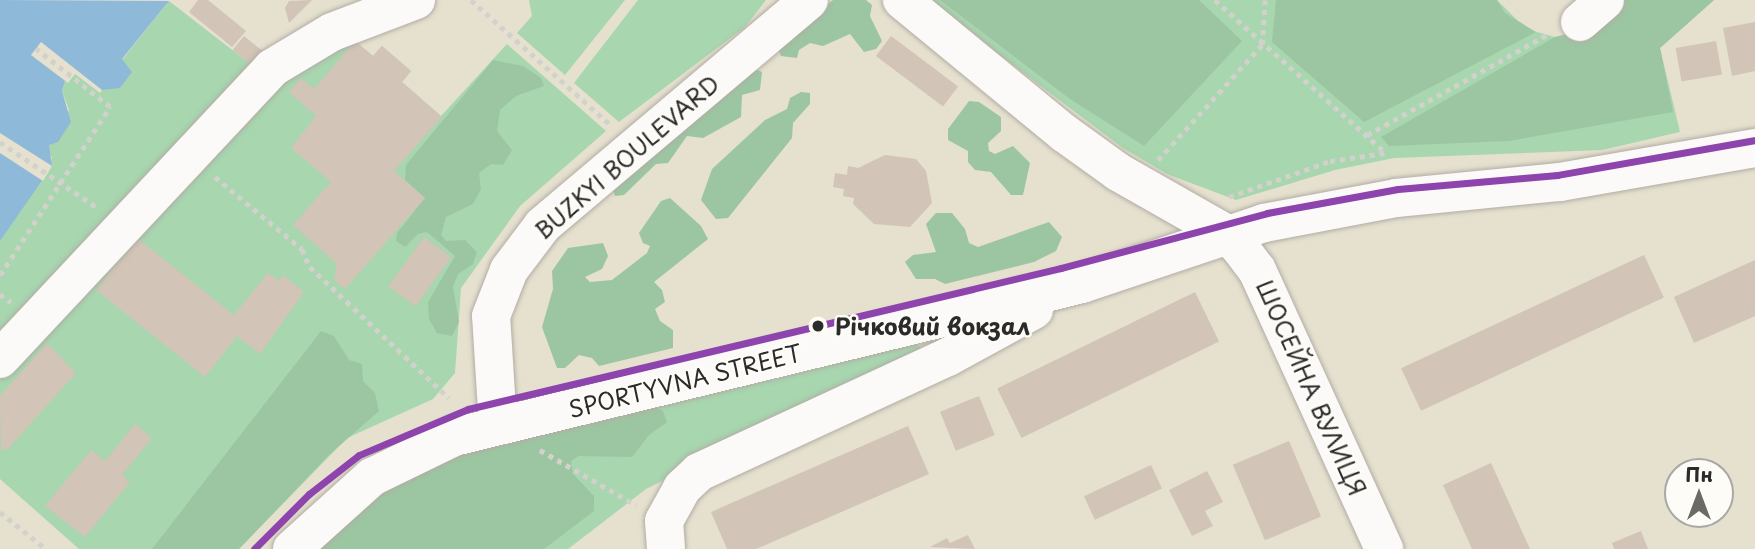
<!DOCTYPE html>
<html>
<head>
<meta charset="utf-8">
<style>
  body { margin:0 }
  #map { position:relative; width:1755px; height:549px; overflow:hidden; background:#e6e0cf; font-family:"Playpen Sans",sans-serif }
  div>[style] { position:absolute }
  .green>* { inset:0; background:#a7d6af }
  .forest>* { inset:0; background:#9cc6a2 }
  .water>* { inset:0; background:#8fb9d8 }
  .pier>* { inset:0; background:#e6e0cf }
  .building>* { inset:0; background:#d2c4b7; transform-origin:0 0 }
  .path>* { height:4.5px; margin-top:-2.25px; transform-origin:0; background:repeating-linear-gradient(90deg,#d2d1cc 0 5px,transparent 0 10px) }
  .roads { filter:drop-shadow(0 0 2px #b1ada3) drop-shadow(0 0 2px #b1ada3) }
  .minor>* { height:38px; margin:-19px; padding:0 19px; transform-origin:19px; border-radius:19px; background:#fbfaf8 }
  .tram-1>* { height:7px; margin:-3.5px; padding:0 3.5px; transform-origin:3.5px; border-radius:3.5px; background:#8e44ad }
  .dots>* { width:19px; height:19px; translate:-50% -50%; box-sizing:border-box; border:4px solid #fdfcf7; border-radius:50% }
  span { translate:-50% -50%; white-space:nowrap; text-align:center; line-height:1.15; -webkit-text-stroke:5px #fdfcf7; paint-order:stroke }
  .street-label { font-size:23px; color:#2b2b2b }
  .stop-label { font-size:23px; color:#2b2b2b; font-weight:700 }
  .left { translate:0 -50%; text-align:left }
  .north { position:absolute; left:1664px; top:458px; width:70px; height:70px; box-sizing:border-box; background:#fdfcf7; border:2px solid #a9a8a5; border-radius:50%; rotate:0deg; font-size:19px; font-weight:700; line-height:28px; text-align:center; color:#2b2b2b }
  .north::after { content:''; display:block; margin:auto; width:24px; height:32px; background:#6c6a64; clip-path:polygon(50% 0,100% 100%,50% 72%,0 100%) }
</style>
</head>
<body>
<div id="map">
  <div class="green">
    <div style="clip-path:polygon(529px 0,625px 0,565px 75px,517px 33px,532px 16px)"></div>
    <div style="clip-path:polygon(638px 0,766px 0,745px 27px,619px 122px,574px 83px)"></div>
    <div style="clip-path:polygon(927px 0,1497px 0,1526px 29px,1555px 37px,1714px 0,1660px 48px,1680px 132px,1602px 150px,1394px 158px,1335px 170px,1236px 200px,1167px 174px,1123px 148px)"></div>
    <div style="clip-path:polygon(169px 1px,253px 66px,355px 41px,373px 56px,382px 46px,411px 71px,402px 82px,441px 116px,507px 44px,606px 131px,520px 206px,461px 288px,455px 373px,433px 399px,347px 438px,239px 549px,79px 549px,0 479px,0 241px,52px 158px,47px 149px,69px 110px,62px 91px,65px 81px,74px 69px,122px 60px)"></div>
    <div style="clip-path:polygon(916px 343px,923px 350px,646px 489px,568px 549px,310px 549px,410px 467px)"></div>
  </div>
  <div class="forest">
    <div style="clip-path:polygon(833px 0,866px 0,872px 5px,870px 16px,882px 41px,876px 49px,864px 52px,850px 34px,823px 46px,810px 43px,799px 50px,797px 58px,781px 56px,777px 47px)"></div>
    <div style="clip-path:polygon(940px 0,1199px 0,1242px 41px,1144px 146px,1070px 99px)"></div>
    <div style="clip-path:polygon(1276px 0,1497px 0,1505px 13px,1536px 32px,1364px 122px,1272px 42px)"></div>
    <div style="clip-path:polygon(1620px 0,1714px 0,1660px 48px,1673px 112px,1509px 141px,1389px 146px,1381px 137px,1555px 37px,1582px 31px)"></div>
    <div style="clip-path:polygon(493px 60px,523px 66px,541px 78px,544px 86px,516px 96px,500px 110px,497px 131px,512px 150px,503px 165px,491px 164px,479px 173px,481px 189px,473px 204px,446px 217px,441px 235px,446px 241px,465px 240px,477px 252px,473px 264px,458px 274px,453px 287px,459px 322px,452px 336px,437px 333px,429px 319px,428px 302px,455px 256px,427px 232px,418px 234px,405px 247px,396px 241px,397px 233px,425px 198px,405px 180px,406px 165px)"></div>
    <div style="clip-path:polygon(753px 68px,762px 72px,760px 90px,742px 95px,741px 117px,703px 138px,687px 136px,668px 163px,656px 164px,624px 195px,615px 196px,612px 187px)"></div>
    <div style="clip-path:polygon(801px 92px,810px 93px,810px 104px,793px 123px,792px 138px,728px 218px,716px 219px,701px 200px,712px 169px,765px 120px,787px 109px,790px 98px)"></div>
    <div style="clip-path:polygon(969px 101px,979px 102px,1001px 117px,1001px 131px,988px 143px,989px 151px,995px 154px,1013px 146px,1030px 163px,1023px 195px,1011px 195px,991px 172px,975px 170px,968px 162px,968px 151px,948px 140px,948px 129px)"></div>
    <div style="clip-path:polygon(670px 198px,701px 226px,708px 239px,654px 282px,662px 290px,665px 302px,655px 309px,660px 321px,673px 330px,673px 348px,599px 366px,592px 358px,579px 355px,565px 368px,557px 368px,542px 327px,553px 289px,552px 271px,568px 248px,603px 243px,608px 256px,602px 269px,585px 277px,590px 282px,612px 280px,647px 253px,650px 246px,643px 243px,639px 233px,661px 201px)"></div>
    <div style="clip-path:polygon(936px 213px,952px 213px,965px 229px,969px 243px,978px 247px,1049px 222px,1062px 237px,1056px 251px,1034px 262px,945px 284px,935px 279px,916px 279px,905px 262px,913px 255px,936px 252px,926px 224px)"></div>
    <div style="clip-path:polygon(321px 331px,334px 336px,349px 360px,362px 364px,363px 381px,375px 393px,379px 411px,330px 454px,239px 549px,152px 549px)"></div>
    <div style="clip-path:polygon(648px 403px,663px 411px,667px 422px,649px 435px,632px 457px,579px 456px,571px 461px,573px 474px,594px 496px,594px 511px,544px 549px,310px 549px,410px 467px)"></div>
  </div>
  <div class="water">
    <div style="clip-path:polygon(0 0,169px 1px,122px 59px,132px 72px,120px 88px,102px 90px,74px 69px,65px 81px,62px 91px,71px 122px,58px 142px,49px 145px,52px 166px,0 241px)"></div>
  </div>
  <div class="pier">
    <div style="clip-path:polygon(41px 42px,102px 90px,100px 93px,75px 74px,68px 83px,31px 55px)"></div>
    <div style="clip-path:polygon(0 133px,52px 166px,43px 181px,0 153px)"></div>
  </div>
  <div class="building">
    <div style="clip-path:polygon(198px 0,208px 0,246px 31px,232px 47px,189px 12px)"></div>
    <div style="clip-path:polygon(312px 0,289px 23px,285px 8px,289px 1px)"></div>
    <div style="clip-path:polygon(1755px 22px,1755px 71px,1732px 76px,1723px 28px)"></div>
    <div style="left:244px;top:36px;width:27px;height:18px;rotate:39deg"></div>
    <div style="left:891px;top:36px;width:84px;height:25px;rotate:37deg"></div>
    <div style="clip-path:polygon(355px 41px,373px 56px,382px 46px,411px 71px,402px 82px,442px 117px,394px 171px,425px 198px,345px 289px,334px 280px,337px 264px,293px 225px,331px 182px,291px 148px,316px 116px,289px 92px,301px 78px,314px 89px)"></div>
    <div style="left:1716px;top:41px;width:34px;height:41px;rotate:80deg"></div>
    <div style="clip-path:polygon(885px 155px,916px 159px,926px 171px,932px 203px,910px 227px,874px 224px,853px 204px,854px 198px,843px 196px,844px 189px,833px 187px,835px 173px,847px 175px,848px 166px,858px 168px)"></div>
    <div style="left:424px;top:237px;width:34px;height:61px;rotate:36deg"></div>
    <div style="clip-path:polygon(137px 238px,234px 315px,268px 273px,279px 281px,283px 275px,304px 292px,260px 354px,237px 336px,205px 377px,96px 290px)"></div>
    <div style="left:1644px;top:255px;width:47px;height:268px;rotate:65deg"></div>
    <div style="clip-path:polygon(1755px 260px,1755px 316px,1694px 343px,1674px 297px)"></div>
    <div style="left:1195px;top:292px;width:55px;height:220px;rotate:64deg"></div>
    <div style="clip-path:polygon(47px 343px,76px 373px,7px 450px,1px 449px,0 396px)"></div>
    <div style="left:979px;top:396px;width:42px;height:42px;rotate:68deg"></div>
    <div style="clip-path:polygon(135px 424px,152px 438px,122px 475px,130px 482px,85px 537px,45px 506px,91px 450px,105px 461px)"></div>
    <div style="clip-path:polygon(908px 426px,929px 474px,756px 549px,727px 549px,711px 512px)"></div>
    <div style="left:1289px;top:441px;width:82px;height:61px;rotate:67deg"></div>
    <div style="clip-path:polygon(1491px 463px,1530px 549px,1472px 549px,1443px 485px)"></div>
    <div style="left:1151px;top:465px;width:26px;height:74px;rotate:65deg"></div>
    <div style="clip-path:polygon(1207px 471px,1223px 502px,1205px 511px,1213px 526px,1192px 536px,1169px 490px)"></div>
    <div style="clip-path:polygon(1641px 531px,1648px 549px,1614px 549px,1612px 543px)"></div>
    <div style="clip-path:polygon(968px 535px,975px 549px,930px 547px,947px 538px,950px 543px)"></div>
  </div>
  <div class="path">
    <div style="left:471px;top:0;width:188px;rotate:41.8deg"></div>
    <div style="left:1215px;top:0;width:229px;rotate:41.8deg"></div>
    <div style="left:1367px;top:135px;width:210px;rotate:-29.1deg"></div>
    <div style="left:0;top:142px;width:118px;rotate:34deg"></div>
    <div style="left:1158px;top:160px;width:155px;rotate:-47.9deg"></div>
    <div style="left:1262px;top:45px;width:45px;rotate:-86.2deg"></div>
    <div style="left:215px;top:177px;width:113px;rotate:39.6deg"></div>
    <div style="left:302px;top:249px;width:20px;rotate:66deg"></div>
    <div style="left:310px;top:267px;width:191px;rotate:43.3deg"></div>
    <div style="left:1229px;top:197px;width:107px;rotate:-19.6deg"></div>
    <div style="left:1330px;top:161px;width:56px;rotate:-8.3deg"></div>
    <div style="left:0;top:275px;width:201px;rotate:-56.8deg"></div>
    <div style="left:110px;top:107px;width:94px;rotate:-141.9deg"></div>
    <div style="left:0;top:294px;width:14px;rotate:36deg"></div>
    <div style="left:540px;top:450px;width:111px;rotate:29.8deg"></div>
    <div style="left:0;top:512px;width:59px;rotate:38.8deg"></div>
  </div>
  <div class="roads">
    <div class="minor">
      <div style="left:902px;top:0;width:210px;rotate:39.4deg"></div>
      <div style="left:1064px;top:133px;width:67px;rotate:35.8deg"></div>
      <div style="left:1118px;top:172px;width:125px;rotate:29.6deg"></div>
      <div style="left:1227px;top:234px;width:21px;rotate:47deg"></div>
      <div style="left:1241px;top:249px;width:26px;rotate:53deg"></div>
      <div style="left:1257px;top:270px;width:307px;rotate:65.5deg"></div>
      <div style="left:1580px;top:22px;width:33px;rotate:-41deg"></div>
      <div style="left:0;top:359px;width:398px;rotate:-46.9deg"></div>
      <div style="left:272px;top:68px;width:70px;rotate:-31deg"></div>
      <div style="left:332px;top:32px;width:90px;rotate:-20.9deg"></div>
      <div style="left:498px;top:426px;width:110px;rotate:-93.6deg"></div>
      <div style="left:491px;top:316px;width:49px;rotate:-68.6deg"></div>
      <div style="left:509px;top:270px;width:56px;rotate:-52.9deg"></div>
      <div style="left:543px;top:225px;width:348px;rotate:-40.2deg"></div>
      <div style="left:292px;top:549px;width:108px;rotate:-42deg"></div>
      <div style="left:372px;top:477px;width:91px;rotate:-26deg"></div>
      <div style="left:454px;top:437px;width:646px;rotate:-13.69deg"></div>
      <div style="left:1082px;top:284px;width:192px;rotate:-18.5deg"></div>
      <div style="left:1264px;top:223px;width:134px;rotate:-10.7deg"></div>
      <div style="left:1396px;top:198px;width:165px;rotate:-5.6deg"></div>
      <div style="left:1560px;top:182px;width:198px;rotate:-9.9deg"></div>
      <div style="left:666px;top:549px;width:28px;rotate:-94deg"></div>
      <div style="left:664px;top:521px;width:38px;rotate:-61deg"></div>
      <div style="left:682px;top:488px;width:23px;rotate:-43deg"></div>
      <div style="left:699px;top:472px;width:274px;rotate:-24.8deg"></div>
      <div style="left:948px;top:357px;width:98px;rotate:-28.7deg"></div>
    </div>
  </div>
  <div class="tram-1">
    <div style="left:254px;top:549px;width:78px;rotate:-45deg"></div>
    <div style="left:309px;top:494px;width:63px;rotate:-38deg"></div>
    <div style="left:359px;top:455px;width:118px;rotate:-22.9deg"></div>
    <div style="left:468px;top:409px;width:610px;rotate:-13.38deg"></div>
    <div style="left:1061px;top:268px;width:213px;rotate:-14.9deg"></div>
    <div style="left:1267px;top:213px;width:133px;rotate:-10.4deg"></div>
    <div style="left:1398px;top:189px;width:160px;rotate:-5deg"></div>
    <div style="left:1557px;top:175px;width:201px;rotate:-10deg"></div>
  </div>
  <div class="dots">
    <div style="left:818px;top:326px;background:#2b2b2b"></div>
  </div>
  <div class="street-label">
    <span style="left:627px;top:157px;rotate:-41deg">BUZKYI BOULEVARD</span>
    <span style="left:685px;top:381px;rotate:-14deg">SPORTYVNA STREET</span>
    <span style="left:1311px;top:388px;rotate:66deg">ШОСЕЙНА ВУЛИЦЯ</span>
  </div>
  <div class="stop-label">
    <span class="left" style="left:835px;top:326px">Річковий вокзал</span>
  </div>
  <div class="north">Пн</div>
</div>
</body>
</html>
